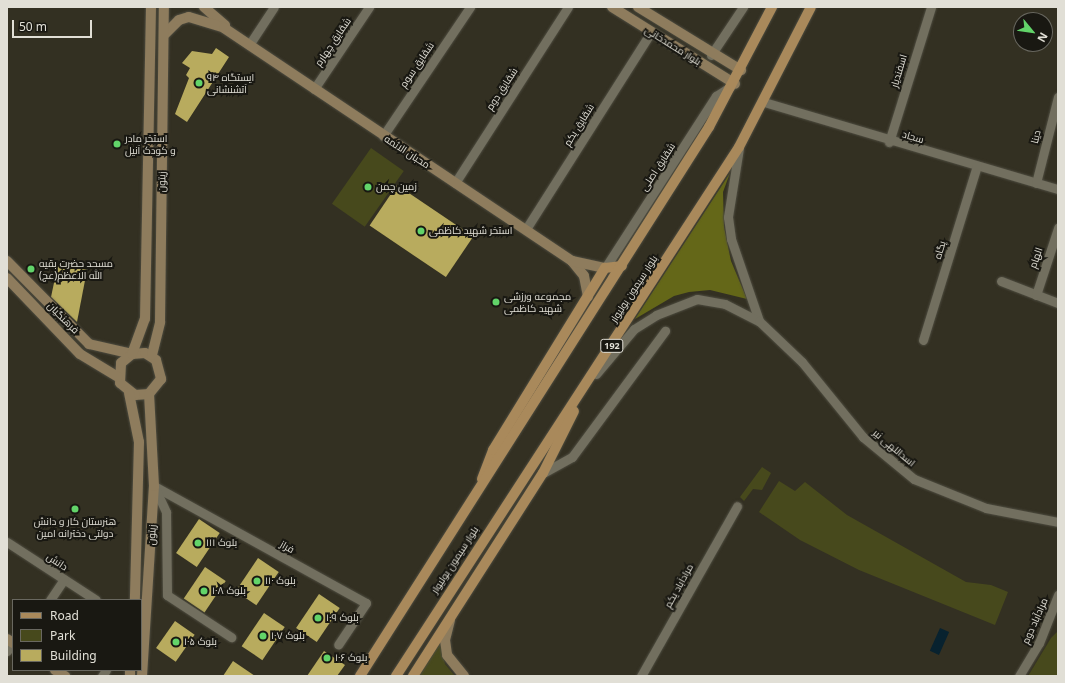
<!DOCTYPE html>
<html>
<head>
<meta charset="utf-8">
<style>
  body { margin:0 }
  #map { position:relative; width:1065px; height:683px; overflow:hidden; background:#333022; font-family:"Noto Sans",Cairo,sans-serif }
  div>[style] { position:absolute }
  .green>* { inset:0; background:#47491c; transform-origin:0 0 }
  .forest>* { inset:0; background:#646718 }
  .water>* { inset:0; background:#08222f; transform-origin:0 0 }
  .building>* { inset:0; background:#b8ab5e; transform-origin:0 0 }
  .roads { filter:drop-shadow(0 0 1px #4e4c40) drop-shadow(0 0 1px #4e4c40) }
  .street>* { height:9px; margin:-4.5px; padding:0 4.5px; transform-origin:4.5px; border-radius:4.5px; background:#726f5f }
  .secondary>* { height:10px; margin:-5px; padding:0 5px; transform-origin:5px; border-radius:5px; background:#8e7c5d }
  .primary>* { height:10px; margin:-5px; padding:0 5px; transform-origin:5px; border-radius:5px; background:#a9895b }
  .dots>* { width:11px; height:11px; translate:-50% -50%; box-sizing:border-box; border:2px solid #191812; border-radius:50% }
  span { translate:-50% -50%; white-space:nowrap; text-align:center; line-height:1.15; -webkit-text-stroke:4px #191812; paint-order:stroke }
  .shield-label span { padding:1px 3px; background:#191812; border:1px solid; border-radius:3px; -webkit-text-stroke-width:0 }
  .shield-label { font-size:9px; color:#e1dfd6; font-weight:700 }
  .street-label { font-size:10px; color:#e1dfd6 }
  .poi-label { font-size:10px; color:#e1dfd6 }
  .left { translate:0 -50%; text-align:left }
  .frame { position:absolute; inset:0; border:8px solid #e1dfd6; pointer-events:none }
  .legend { position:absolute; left:12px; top:599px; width:130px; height:72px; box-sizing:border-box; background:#191812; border:1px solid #696860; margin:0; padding:5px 7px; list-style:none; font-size:12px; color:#e1dfd6 }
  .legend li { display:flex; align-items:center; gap:8px; height:20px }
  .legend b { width:20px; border:1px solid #696860 }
  .north { position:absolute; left:1013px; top:12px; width:40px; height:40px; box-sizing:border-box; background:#191812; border:1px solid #696860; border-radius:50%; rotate:119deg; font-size:11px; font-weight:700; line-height:16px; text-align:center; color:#e1dfd6 }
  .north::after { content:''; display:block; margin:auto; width:14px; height:18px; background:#62d469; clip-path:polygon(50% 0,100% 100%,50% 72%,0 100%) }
  .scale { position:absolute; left:12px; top:20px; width:80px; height:18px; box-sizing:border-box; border:2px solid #e1dfd6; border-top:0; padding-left:5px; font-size:12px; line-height:14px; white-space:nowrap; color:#e1dfd6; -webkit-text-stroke:3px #191812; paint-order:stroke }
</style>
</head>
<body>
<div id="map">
  <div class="green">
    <div style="left:371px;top:148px;width:40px;height:68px;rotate:35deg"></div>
    <div style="clip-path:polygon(762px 467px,771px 473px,762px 490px,753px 489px,744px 501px,740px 497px)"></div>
    <div style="clip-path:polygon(779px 481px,795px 491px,805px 482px,847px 515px,966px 582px,991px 585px,1008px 592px,995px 625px,859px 570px,800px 540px,759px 512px)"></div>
    <div style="clip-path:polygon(1058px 631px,1058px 676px,1028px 676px,1051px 638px)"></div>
    <div style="clip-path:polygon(440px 640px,445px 664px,455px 676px,419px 676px)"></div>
  </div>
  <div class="forest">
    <div style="clip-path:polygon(730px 173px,723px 192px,724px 227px,731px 261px,747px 299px,710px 290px,689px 292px,674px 296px,635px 319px)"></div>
  </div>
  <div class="water">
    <div style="left:940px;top:628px;width:10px;height:25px;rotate:24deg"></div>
  </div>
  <div class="building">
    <div style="clip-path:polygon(216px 48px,229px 57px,187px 122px,175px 114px,189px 78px,186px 75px,190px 68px,182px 63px,192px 51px,212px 54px)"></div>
    <div style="left:397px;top:185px;width:92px;height:49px;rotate:34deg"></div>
    <div style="clip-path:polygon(58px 264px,87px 270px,77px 322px,51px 297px)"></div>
    <div style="left:199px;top:519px;width:25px;height:41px;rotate:34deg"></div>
    <div style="left:258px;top:558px;width:25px;height:40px;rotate:34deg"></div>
    <div style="left:205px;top:567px;width:25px;height:38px;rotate:34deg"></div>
    <div style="left:319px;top:594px;width:25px;height:41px;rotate:34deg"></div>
    <div style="left:264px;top:613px;width:25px;height:40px;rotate:34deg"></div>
    <div style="left:175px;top:621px;width:24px;height:33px;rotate:35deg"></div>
    <div style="clip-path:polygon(324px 651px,345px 665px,337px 676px,307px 676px)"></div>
    <div style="clip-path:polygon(233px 661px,255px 676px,223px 676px)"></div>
  </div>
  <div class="roads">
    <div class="street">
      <div style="left:249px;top:45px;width:45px;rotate:-56.7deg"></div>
      <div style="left:711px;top:55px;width:58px;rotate:-56.3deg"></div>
      <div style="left:314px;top:89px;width:99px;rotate:-56.1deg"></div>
      <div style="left:764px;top:102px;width:307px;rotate:16.5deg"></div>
      <div style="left:383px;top:136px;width:156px;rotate:-56deg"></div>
      <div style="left:889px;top:142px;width:141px;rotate:-72.7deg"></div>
      <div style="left:739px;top:148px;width:70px;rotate:99.1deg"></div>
      <div style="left:728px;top:217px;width:22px;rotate:82deg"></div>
      <div style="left:731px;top:239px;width:87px;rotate:71.1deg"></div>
      <div style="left:455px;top:183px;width:209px;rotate:-57.3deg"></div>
      <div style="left:1036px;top:183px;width:89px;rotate:-75.7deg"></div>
      <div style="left:526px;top:229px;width:233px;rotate:-57.6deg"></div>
      <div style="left:605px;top:268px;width:205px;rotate:-57.2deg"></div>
      <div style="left:716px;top:96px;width:17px;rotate:-33deg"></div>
      <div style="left:1001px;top:281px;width:61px;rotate:21.1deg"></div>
      <div style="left:1036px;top:295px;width:71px;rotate:-71.8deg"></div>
      <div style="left:923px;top:340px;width:182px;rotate:-72.8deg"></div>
      <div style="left:596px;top:374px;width:59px;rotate:-49.8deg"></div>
      <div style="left:634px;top:329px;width:26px;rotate:-32deg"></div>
      <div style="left:656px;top:315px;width:44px;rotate:-21.3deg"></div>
      <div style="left:697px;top:299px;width:28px;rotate:10deg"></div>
      <div style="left:725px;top:304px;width:38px;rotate:27deg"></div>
      <div style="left:759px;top:321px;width:59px;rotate:43.6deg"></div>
      <div style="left:802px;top:362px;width:97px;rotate:50.9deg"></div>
      <div style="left:863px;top:437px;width:66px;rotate:39.5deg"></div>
      <div style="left:914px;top:479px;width:78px;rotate:21.9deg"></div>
      <div style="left:986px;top:508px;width:73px;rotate:11deg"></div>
      <div style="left:543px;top:473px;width:33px;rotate:-29deg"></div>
      <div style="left:572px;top:457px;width:157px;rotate:-53.6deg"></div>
      <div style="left:154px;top:486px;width:242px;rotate:28.9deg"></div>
      <div style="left:366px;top:603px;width:50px;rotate:123.7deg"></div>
      <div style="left:154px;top:486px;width:29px;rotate:65deg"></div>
      <div style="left:166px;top:512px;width:83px;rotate:89.3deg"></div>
      <div style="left:167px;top:595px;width:77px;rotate:33.3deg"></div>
      <div style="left:7px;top:542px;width:106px;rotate:33.1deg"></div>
      <div style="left:50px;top:600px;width:25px;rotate:-56deg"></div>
      <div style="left:7px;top:651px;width:11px;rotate:-56deg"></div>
      <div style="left:102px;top:676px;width:7px;rotate:-56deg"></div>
      <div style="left:641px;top:676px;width:195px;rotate:-60.5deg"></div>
      <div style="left:1019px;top:676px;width:39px;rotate:-59deg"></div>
      <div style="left:1039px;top:643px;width:52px;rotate:-68.4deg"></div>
    </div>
    <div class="secondary">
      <div style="left:204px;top:7px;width:28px;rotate:41deg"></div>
      <div style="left:612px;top:7px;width:145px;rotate:32deg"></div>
      <div style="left:638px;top:7px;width:121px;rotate:31.5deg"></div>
      <div style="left:164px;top:35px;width:21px;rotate:-45deg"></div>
      <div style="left:179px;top:20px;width:10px;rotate:-17deg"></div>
      <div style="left:189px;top:17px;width:37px;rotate:17deg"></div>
      <div style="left:224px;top:28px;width:419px;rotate:33.8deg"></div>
      <div style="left:572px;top:261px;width:19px;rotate:51deg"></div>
      <div style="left:584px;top:276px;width:21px;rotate:79deg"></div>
      <div style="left:7px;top:261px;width:117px;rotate:45.3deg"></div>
      <div style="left:89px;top:344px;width:44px;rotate:13.1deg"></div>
      <div style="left:132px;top:354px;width:13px;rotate:-4deg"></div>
      <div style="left:145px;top:353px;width:13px;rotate:32deg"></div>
      <div style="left:156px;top:360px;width:20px;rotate:75deg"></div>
      <div style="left:161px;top:379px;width:19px;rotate:129deg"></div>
      <div style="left:149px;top:394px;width:14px;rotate:176deg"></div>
      <div style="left:135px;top:395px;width:19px;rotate:-141deg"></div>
      <div style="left:120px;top:383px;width:20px;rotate:-87deg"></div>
      <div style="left:121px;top:363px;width:14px;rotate:-39deg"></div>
      <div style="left:572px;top:261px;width:34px;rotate:12deg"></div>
      <div style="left:7px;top:278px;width:105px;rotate:46.2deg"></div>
      <div style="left:80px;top:354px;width:44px;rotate:31.2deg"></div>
      <div style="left:132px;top:354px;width:37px;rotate:-70deg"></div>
      <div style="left:145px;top:319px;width:312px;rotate:-88.9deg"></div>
      <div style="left:152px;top:355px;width:34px;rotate:-76deg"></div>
      <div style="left:160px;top:322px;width:315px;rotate:-89.3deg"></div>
      <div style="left:129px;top:393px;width:50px;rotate:78.5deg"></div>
      <div style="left:139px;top:442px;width:158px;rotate:91.5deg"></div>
      <div style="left:450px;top:620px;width:21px;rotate:104deg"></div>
      <div style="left:445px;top:640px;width:15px;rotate:82deg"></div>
      <div style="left:447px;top:655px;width:27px;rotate:51deg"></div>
      <div style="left:7px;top:639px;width:7px;rotate:34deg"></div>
      <div style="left:55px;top:670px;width:12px;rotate:31deg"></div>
      <div style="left:130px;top:676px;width:6px;rotate:-90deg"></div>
      <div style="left:142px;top:676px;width:190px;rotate:-86.4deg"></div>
      <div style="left:154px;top:486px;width:92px;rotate:-93.1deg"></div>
    </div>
    <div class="primary">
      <div style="left:482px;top:479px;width:31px;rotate:-69deg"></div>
      <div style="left:493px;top:450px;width:214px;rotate:-58.4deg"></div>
      <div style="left:605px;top:268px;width:17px;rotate:-7deg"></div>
      <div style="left:360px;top:676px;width:651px;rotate:-57.56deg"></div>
      <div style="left:709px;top:127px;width:136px;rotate:-62.3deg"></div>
      <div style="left:396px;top:676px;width:630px;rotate:-57.04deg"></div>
      <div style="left:739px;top:147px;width:157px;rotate:-62.8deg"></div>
      <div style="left:413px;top:676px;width:241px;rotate:-57.4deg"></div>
      <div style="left:543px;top:473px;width:69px;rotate:-63.4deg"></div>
    </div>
  </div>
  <div class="dots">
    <div style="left:199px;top:83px;background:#62d469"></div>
    <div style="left:117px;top:144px;background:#62d469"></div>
    <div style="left:368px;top:187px;background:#62d469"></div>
    <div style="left:421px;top:231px;background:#62d469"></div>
    <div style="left:31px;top:269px;background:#62d469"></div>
    <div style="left:496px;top:302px;background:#62d469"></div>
    <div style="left:75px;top:509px;background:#62d469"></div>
    <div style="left:198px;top:543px;background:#62d469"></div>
    <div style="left:257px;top:581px;background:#62d469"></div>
    <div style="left:204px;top:591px;background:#62d469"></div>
    <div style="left:318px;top:618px;background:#62d469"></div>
    <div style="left:263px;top:636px;background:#62d469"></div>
    <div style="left:176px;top:642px;background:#62d469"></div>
    <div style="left:327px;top:658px;background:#62d469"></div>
  </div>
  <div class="shield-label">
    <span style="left:612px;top:346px">192</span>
  </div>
  <div class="street-label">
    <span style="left:333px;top:42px;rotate:-56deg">شقایق چهارم</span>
    <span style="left:673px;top:46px;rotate:32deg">بلوار محمدخانی</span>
    <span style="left:417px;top:65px;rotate:-56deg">شقایق سوم</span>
    <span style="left:899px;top:71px;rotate:-73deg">اسفندیار</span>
    <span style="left:502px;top:89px;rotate:-57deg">شقایق دوم</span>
    <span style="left:579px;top:125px;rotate:-58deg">شقایق یکم</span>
    <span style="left:913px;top:137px;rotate:16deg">سجاد</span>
    <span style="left:1036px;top:137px;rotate:-76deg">دینا</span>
    <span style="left:407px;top:152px;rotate:33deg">محبان الائمه</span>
    <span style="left:658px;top:167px;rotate:-57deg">شقایق اصلی</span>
    <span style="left:162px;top:182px;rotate:-89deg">زیتون</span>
    <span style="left:940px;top:250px;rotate:-73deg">پگاه</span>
    <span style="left:1036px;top:258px;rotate:-71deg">الهام</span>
    <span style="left:634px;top:289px;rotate:-57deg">بلوار سیمون بولیوار</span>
    <span style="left:63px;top:318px;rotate:45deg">فرهنگیان</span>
    <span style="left:894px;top:448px;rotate:40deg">اسداللهی نیر</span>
    <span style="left:152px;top:535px;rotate:-87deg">زیتون</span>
    <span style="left:287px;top:547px;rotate:29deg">فراز</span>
    <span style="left:455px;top:560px;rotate:-57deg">بلوار سیمون بولیوار</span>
    <span style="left:57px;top:562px;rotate:33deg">دانش</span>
    <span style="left:679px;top:586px;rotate:-61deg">مرادآباد یکم</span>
    <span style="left:1035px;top:621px;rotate:-66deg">مرادآباد دوم</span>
  </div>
  <div class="poi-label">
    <span class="left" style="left:207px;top:83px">ایستگاه ۹۴<br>آتشنشانی</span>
    <span class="left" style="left:125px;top:144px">استخر مادر<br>و کودک آنیل</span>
    <span class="left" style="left:376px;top:187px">زمین چمن</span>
    <span class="left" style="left:429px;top:231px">استخر شهید کاظمی</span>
    <span class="left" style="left:39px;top:269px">مسجد حضرت بقیه<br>الله الاعظم(عج)</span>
    <span class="left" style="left:504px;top:302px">مجموعه ورزشی<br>شهید کاظمی</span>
    <span style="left:75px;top:527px">هنرستان کار و دانش<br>دولتی دخترانه امین</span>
    <span class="left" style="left:206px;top:543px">بلوک ۱۱۱</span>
    <span class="left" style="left:265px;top:581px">بلوک ۱۱۰</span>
    <span class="left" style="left:212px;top:591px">بلوک ۱۰۸</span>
    <span class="left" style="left:326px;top:618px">بلوک ۱۰۹</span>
    <span class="left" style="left:271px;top:636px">بلوک ۱۰۷</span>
    <span class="left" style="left:184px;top:642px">بلوک ۱۰۵</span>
    <span class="left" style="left:335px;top:658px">بلوک ۱۰۶</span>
  </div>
  <div class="frame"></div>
  <ul class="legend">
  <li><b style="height:5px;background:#a9895b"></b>Road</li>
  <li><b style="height:11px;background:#47491c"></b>Park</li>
  <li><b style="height:11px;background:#b8ab5e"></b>Building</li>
  </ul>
  <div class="north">N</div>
  <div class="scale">50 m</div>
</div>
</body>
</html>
